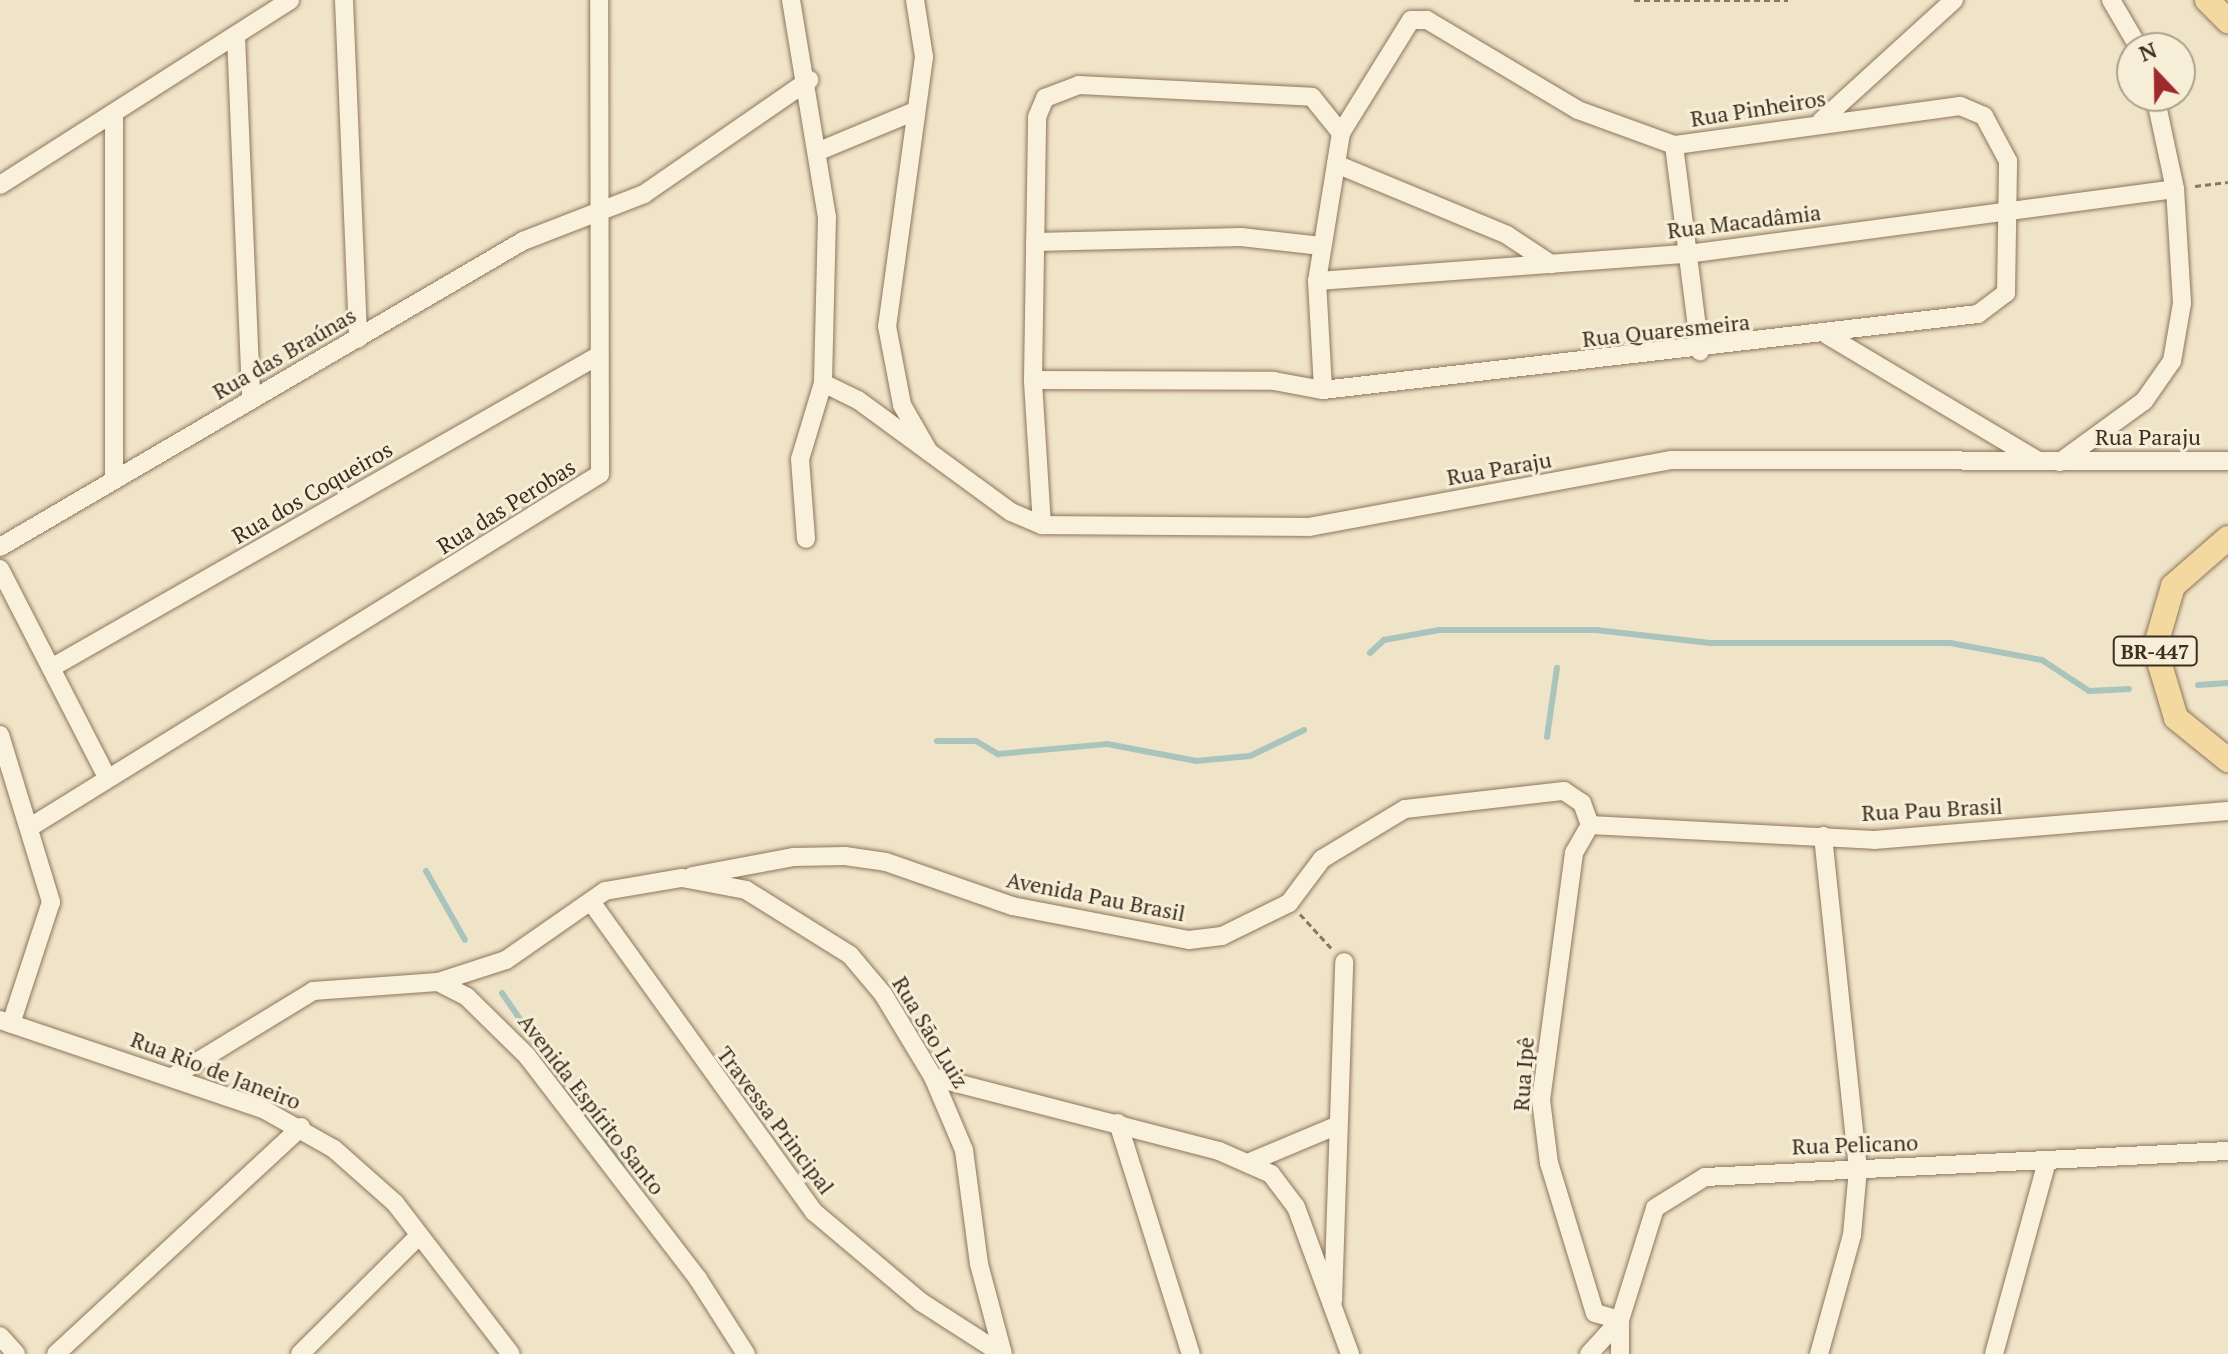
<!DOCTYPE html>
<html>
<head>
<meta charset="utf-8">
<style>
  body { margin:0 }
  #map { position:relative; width:2228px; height:1354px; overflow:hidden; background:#f0e4c8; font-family:"PT Serif",serif }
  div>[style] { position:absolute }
  .stream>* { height:6px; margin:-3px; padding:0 3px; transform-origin:3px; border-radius:3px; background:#a9c4bc }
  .path>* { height:3px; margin-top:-1.5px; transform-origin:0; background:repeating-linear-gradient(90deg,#8d765c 0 6px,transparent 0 10px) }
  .roads { filter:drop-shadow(0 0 2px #8d765c) drop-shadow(0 0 2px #8d765c) }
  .minor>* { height:18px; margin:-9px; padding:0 9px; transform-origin:9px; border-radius:9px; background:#faf1dc }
  .major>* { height:24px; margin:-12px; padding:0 12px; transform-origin:12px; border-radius:12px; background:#f3d9a0 }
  span { translate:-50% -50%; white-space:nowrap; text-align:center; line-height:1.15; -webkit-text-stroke:6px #f7eed8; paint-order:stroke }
  .shield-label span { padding:2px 6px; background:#f7eed8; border:2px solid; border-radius:6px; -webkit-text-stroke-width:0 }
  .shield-label { font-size:20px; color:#3d2e20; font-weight:700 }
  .street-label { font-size:22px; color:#3d2e20 }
  .north { position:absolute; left:2116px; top:32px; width:80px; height:80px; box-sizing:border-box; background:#f7eed8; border:2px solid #ada18e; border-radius:50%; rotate:338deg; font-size:22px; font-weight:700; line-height:32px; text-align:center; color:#3d2e20 }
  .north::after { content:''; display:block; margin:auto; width:28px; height:36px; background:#9e2a2b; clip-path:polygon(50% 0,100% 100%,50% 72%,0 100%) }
</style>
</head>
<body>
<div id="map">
  <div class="stream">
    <div style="left:1370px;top:653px;width:19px;rotate:-43deg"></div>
    <div style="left:1384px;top:640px;width:56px;rotate:-10.3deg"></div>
    <div style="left:1439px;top:630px;width:157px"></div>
    <div style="left:1596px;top:630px;width:115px;rotate:6.5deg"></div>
    <div style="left:1710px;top:643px;width:240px"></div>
    <div style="left:1950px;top:643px;width:94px;rotate:10.5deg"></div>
    <div style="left:2042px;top:660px;width:56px;rotate:33.4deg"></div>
    <div style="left:2089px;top:691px;width:40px;rotate:-2.9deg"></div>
    <div style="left:2198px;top:685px;width:30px;rotate:-4deg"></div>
    <div style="left:1547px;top:737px;width:70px;rotate:-81.8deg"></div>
    <div style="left:937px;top:741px;width:39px"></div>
    <div style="left:976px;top:741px;width:26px;rotate:31deg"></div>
    <div style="left:998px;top:754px;width:109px;rotate:-5.2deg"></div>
    <div style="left:1107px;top:744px;width:91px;rotate:10.8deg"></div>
    <div style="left:1196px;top:761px;width:54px;rotate:-5.3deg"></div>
    <div style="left:1250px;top:756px;width:60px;rotate:-25.7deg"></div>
    <div style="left:426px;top:871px;width:79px;rotate:60.5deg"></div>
    <div style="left:502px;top:993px;width:211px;rotate:55.3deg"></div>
  </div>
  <div class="path">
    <div style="left:1634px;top:0;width:154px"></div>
    <div style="left:2195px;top:186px;width:33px;rotate:-7deg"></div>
    <div style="left:1300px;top:914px;width:49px;rotate:47.5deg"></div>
  </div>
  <div class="roads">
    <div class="minor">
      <div style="left:344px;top:0;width:339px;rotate:87.6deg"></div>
      <div style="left:791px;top:0;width:220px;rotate:80.6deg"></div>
      <div style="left:827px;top:217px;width:166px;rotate:91.4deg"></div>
      <div style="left:823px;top:383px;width:79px;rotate:106.8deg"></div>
      <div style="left:800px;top:459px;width:80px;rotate:85.7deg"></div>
      <div style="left:915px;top:0;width:58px;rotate:81deg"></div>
      <div style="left:924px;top:57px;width:272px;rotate:97.8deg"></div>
      <div style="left:887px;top:326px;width:80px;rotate:79.2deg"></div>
      <div style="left:902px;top:405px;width:54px;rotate:60.1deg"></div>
      <div style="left:2111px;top:0;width:56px;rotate:59.7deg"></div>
      <div style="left:236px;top:36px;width:364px;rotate:87.6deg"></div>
      <div style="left:1821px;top:121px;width:180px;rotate:-42.3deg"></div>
      <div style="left:1674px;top:145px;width:208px;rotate:82.8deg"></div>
      <div style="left:819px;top:151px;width:104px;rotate:-22.6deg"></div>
      <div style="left:1336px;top:164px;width:185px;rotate:22.5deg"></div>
      <div style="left:1507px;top:235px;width:53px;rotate:33.4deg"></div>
      <div style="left:0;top:185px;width:344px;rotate:-32.5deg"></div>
      <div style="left:1035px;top:242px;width:206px;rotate:-1.4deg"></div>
      <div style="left:1241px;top:237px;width:81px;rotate:6.4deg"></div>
      <div style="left:1317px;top:281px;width:372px;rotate:-4.2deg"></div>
      <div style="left:1688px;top:254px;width:491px;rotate:-7.6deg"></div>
      <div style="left:1827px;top:335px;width:246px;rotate:30.8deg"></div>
      <div style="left:1033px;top:380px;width:241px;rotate:0.2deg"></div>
      <div style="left:1274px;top:381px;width:50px;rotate:10.4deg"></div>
      <div style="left:1323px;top:390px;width:659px;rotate:-6.62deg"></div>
      <div style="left:1978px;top:314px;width:35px;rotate:-37deg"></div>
      <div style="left:2006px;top:293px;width:132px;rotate:-89.1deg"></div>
      <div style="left:2008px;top:161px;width:51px;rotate:-118.1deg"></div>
      <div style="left:1984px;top:116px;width:26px;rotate:-157deg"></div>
      <div style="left:1960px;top:106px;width:289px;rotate:172.2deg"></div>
      <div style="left:1674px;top:145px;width:102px;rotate:-160deg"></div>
      <div style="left:1578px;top:110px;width:176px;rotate:-149.2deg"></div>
      <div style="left:1427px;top:20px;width:16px;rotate:180deg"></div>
      <div style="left:1411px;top:20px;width:133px;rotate:121.8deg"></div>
      <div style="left:1341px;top:133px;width:150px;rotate:99.2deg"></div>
      <div style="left:1317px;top:281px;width:109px;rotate:86.8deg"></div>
      <div style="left:823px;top:383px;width:39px;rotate:26deg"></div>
      <div style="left:858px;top:400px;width:190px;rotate:36.2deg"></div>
      <div style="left:1011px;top:512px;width:34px;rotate:23deg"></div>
      <div style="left:1042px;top:525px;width:267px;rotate:0.4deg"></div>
      <div style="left:1309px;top:527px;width:368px;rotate:-10.5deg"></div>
      <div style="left:1671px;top:460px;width:557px;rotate:0.1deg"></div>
      <div style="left:2060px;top:462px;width:104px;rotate:-36deg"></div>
      <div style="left:2144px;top:401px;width:49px;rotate:-55deg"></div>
      <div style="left:2172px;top:361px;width:59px;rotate:-80.2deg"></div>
      <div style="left:2182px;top:303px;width:114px;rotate:-93.5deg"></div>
      <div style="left:2175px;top:189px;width:95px;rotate:-102.1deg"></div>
      <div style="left:114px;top:480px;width:367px;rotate:-90deg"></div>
      <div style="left:1042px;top:525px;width:145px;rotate:-93.6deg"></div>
      <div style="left:1033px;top:380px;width:263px;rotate:-89.1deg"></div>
      <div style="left:1037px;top:117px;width:21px;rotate:-67deg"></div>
      <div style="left:1045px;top:98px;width:36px;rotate:-21deg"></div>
      <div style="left:1079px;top:85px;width:233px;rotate:2.9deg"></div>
      <div style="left:1312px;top:97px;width:46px;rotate:51.1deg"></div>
      <div style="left:0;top:547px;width:606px;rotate:-30.33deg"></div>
      <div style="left:523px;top:241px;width:130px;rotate:-21.2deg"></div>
      <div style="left:644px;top:194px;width:201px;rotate:-34.6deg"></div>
      <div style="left:0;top:569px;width:232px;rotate:62.8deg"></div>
      <div style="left:51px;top:668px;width:627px;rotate:-29.71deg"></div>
      <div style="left:0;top:735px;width:175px;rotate:73deg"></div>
      <div style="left:51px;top:902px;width:128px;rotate:108.2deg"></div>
      <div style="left:1590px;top:825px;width:284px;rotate:3deg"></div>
      <div style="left:1874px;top:840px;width:355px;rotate:-4.7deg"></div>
      <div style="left:1590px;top:825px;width:32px;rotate:120deg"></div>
      <div style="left:1574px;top:853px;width:249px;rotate:97.6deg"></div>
      <div style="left:1541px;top:1100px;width:64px;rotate:82.8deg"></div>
      <div style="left:1549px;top:1163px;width:157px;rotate:73deg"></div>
      <div style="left:1595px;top:1313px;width:26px;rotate:16deg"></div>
      <div style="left:32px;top:826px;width:668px;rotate:-31.79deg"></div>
      <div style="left:600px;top:474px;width:474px;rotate:-90.1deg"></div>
      <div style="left:692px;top:876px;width:104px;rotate:-10.6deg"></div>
      <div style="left:794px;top:857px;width:51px;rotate:-1.1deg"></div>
      <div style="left:845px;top:856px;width:41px;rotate:8.3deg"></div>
      <div style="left:886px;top:862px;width:133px;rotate:19.2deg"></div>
      <div style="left:1012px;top:906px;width:180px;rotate:10.9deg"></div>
      <div style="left:1189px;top:940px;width:33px;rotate:-7deg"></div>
      <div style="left:1222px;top:936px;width:75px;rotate:-26.2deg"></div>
      <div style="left:1289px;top:903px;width:55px;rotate:-53.1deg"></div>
      <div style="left:1322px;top:859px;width:97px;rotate:-31.1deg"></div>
      <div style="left:1405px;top:809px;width:160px;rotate:-6.5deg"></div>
      <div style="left:1564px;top:791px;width:22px;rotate:34deg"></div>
      <div style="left:1582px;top:803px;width:23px;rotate:70deg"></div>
      <div style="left:592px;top:903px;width:380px;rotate:54.3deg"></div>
      <div style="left:814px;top:1212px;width:140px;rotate:40.1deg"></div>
      <div style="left:921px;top:1302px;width:96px;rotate:32.7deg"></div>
      <div style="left:438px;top:982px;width:33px;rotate:27deg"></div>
      <div style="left:467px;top:997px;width:84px;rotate:44.5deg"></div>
      <div style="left:527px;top:1056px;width:281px;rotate:52.5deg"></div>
      <div style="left:698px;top:1279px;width:89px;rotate:57.4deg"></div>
      <div style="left:0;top:1020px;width:278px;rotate:18.7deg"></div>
      <div style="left:263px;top:1109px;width:81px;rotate:29.4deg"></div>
      <div style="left:334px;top:1149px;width:81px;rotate:41.5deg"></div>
      <div style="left:395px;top:1203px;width:190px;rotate:52.5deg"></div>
      <div style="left:174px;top:1076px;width:163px;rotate:-31.4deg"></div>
      <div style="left:313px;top:991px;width:125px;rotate:-4.1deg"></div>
      <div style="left:438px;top:982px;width:71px;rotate:-17.9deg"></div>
      <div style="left:506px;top:960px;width:121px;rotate:-34.9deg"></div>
      <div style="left:605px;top:891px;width:78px;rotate:-9.6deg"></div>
      <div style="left:682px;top:878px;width:65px;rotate:10.6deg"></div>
      <div style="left:746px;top:890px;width:123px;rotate:32deg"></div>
      <div style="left:850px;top:955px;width:51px;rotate:49.8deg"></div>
      <div style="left:883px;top:994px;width:97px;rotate:58.9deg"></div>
      <div style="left:933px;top:1077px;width:79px;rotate:67deg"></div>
      <div style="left:964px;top:1150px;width:115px;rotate:82.5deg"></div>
      <div style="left:979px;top:1264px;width:93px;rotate:75.1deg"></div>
      <div style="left:933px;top:1077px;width:295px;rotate:14.5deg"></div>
      <div style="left:1219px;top:1151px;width:57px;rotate:23.9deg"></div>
      <div style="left:1271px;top:1174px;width:41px;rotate:52.9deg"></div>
      <div style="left:1296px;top:1207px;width:157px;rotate:69.8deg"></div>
      <div style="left:1118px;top:1123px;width:242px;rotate:72.5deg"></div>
      <div style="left:1250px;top:1162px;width:95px;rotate:-22.8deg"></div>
      <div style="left:1333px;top:1301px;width:339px;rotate:-88.1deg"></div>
      <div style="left:1620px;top:1320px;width:34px;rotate:90deg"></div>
      <div style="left:0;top:1336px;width:24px;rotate:48deg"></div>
      <div style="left:56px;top:1354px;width:334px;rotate:-42.8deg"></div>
      <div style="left:300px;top:1354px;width:165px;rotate:-44.8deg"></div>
      <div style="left:1589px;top:1354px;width:46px;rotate:-47.6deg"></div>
      <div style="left:1620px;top:1320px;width:117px;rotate:-72.6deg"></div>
      <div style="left:1655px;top:1208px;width:59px;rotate:-31.8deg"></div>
      <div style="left:1705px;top:1177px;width:524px;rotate:-2.85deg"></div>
      <div style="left:1819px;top:1354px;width:123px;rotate:-74.5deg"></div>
      <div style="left:1852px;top:1235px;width:66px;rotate:-84.8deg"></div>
      <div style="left:1858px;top:1169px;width:335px;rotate:-96deg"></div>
      <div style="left:1994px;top:1354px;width:199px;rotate:-74.6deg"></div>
    </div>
    <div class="major">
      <div style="left:2207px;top:0;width:30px;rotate:45deg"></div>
      <div style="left:2228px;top:538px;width:73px;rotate:138.9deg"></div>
      <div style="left:2173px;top:586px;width:65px;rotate:106.2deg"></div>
      <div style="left:2155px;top:648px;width:73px;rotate:73.3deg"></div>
      <div style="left:2176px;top:718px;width:67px;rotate:38.9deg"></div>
    </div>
  </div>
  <div class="shield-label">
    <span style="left:2155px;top:651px">BR-447</span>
  </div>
  <div class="street-label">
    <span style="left:1758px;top:108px;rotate:-9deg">Rua Pinheiros</span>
    <span style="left:1744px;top:221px;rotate:-7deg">Rua Macadâmia</span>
    <span style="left:1666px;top:330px;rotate:-6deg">Rua Quaresmeira</span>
    <span style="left:284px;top:353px;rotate:-30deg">Rua das Braúnas</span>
    <span style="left:2148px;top:437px">Rua Paraju</span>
    <span style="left:1499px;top:468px;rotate:-10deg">Rua Paraju</span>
    <span style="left:312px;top:492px;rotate:-30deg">Rua dos Coqueiros</span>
    <span style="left:506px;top:506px;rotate:-32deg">Rua das Perobas</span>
    <span style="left:1932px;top:809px;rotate:-3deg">Rua Pau Brasil</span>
    <span style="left:1096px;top:896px;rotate:11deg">Avenida Pau Brasil</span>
    <span style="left:931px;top:1032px;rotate:59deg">Rua São Luiz</span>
    <span style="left:216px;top:1070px;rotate:21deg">Rua Rio de Janeiro</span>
    <span style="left:1523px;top:1074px;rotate:-86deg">Rua Ipê</span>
    <span style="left:592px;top:1104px;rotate:52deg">Avenida Espírito Santo</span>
    <span style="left:776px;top:1120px;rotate:53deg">Travessa Principal</span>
    <span style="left:1855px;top:1144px;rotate:-2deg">Rua Pelicano</span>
  </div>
  <div class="north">N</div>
</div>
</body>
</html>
